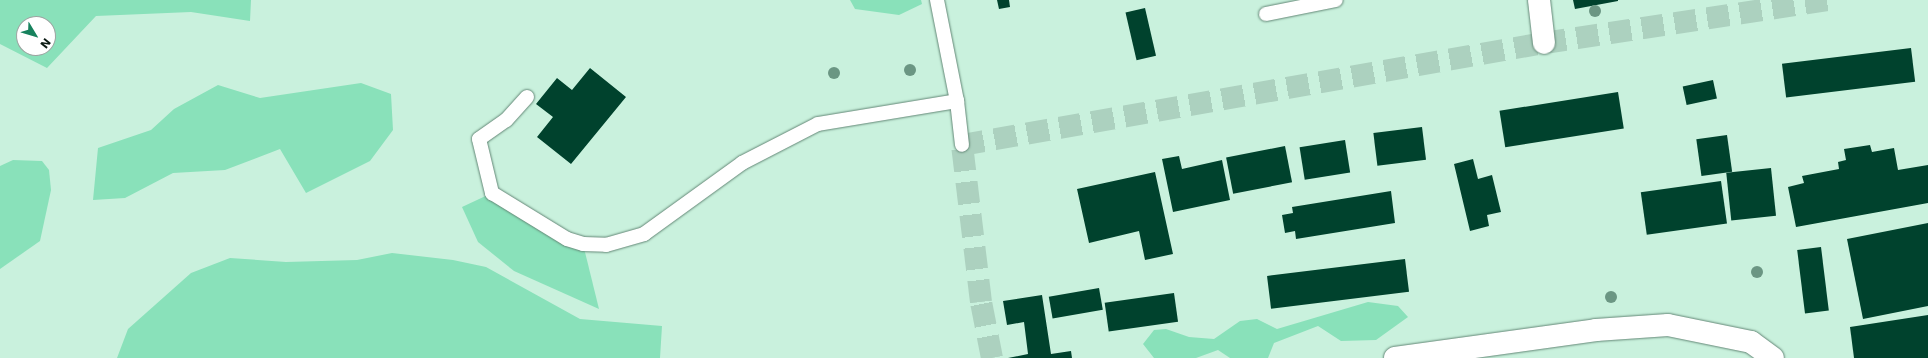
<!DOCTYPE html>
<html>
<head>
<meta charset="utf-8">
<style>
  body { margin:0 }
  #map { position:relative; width:1928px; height:358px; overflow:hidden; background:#c9f1dd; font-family:"DejaVu Sans",sans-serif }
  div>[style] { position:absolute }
  .green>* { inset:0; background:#89e1ba }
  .building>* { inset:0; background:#00422d; transform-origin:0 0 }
  .street-tunnel>* { height:22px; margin-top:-11px; transform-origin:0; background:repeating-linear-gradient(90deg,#acd1bf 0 22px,transparent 0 33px) }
  .roads { filter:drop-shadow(0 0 1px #638776) drop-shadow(0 0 1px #638776) }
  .lane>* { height:14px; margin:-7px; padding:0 7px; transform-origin:7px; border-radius:7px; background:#fff }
  .street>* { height:22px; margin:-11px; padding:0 11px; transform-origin:11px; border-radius:11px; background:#fff }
  .trees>* { width:12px; height:12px; margin:-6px; border-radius:50%; background:#6b9683 }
  span { translate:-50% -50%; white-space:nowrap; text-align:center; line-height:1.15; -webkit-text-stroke:4px #fff; paint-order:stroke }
  .north { position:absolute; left:16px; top:16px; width:40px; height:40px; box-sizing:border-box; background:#fff; border:1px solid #9da3a1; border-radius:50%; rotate:128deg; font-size:11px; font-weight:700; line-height:16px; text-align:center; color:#0b1a13 }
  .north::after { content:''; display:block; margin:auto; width:14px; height:18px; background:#17825d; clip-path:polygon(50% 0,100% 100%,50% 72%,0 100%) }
</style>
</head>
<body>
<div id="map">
  <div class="green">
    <div style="clip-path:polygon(evenodd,0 0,251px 0,250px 21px,191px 12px,96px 16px,47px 68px,0 44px,0 0,24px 24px,48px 24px,48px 48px,24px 48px,24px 24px)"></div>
    <div style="clip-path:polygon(850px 0,921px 0,922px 4px,899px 15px,855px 9px)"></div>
    <div style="clip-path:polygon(361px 83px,391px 94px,393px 130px,370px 161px,306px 193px,280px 149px,225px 170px,173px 173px,125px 198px,93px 200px,98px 148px,151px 130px,174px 109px,218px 85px,260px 98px)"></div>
    <div style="clip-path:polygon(13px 160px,42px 161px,49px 170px,51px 190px,40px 241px,0 269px,0 166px)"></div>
    <div style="clip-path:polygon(492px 193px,583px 244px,599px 309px,514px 271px,478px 242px,462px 207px)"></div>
    <div style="clip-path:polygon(392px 253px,453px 260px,486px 267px,580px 319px,662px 326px,660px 358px,117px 358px,128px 329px,191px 273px,230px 258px,286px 262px,357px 260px)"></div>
    <div style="clip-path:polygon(1368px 302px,1398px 306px,1408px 317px,1376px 340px,1341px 341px,1318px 326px,1274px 343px,1268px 358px,1230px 358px,1218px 350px,1196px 358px,1154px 358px,1143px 344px,1154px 330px,1166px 329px,1189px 337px,1214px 339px,1240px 321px,1257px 319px,1277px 329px)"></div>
  </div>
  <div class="building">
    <div style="clip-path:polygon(997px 0,1009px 0,1010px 7px,999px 9px)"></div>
    <div style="clip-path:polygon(1573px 0,1618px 0,1618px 1px,1575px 9px)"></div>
    <div style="left:1145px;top:8px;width:49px;height:20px;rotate:77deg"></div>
    <div style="left:1911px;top:48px;width:34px;height:130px;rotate:83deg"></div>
    <div style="clip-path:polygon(590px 68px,626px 97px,571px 164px,537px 137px,553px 117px,536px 104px,557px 78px,572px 90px)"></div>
    <div style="left:1713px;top:80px;width:19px;height:31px;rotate:78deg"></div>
    <div style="left:1618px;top:92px;width:37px;height:120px;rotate:81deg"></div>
    <div style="left:1422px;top:127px;width:33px;height:49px;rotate:83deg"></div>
    <div style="left:1727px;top:135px;width:37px;height:31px;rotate:82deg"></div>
    <div style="left:1345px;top:140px;width:33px;height:46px;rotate:81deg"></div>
    <div style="clip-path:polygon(1870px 145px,1872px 152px,1894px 148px,1898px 170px,1928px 165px,1928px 203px,1796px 227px,1788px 187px,1804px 183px,1802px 176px,1839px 169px,1838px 162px,1846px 160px,1844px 149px)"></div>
    <div style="left:1285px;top:146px;width:37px;height:60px;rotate:79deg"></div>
    <div style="clip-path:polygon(1179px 156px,1182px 169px,1222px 160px,1230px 200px,1173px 212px,1162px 159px)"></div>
    <div style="clip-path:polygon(1473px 159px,1478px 179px,1492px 175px,1501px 212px,1487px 215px,1489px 226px,1470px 231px,1454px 164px)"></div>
    <div style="left:1771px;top:168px;width:48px;height:45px;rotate:84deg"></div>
    <div style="clip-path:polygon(1155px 172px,1173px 254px,1145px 260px,1139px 231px,1089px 243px,1077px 189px)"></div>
    <div style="left:1721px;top:181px;width:43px;height:81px;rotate:82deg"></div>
    <div style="clip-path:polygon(1391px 191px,1395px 223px,1296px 239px,1295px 231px,1285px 233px,1282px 215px,1293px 213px,1292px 207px)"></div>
    <div style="clip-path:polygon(1928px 223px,1928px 306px,1863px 319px,1847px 239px)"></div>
    <div style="left:1821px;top:247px;width:64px;height:24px;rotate:83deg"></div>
    <div style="left:1405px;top:259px;width:33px;height:139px;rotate:83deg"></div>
    <div style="left:1099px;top:288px;width:22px;height:51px;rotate:80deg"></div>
    <div style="left:1174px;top:293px;width:29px;height:70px;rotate:82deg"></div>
    <div style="clip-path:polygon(1042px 295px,1051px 354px,1071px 351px,1072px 358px,1008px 358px,1028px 354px,1024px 322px,1007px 325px,1003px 301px)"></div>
    <div style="clip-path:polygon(1928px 315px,1928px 358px,1854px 358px,1850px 327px)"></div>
  </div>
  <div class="street-tunnel">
    <div style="left:992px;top:358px;width:57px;rotate:-101.1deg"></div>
    <div style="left:981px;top:302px;width:158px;rotate:-96.9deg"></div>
    <div style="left:962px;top:145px;width:591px;rotate:-9.94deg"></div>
    <div style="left:1544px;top:43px;width:288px;rotate:-8.6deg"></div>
  </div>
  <div class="roads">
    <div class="lane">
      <div style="left:937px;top:0;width:103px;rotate:78.8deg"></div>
      <div style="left:957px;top:101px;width:44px;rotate:83.5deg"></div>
      <div style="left:1266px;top:14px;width:71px;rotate:-11.3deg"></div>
      <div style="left:527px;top:97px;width:31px;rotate:132deg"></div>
      <div style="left:506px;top:120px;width:33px;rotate:145deg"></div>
      <div style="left:479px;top:139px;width:56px;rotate:76.5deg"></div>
      <div style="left:492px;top:193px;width:88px;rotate:31.5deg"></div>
      <div style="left:567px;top:239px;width:17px;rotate:17deg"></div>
      <div style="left:583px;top:244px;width:23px;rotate:2deg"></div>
      <div style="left:606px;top:245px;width:40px;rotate:-16deg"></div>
      <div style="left:644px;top:234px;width:121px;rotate:-35.9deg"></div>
      <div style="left:742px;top:163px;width:85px;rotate:-27.2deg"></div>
      <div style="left:818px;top:124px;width:141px;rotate:-9.4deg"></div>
    </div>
    <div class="street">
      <div style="left:1539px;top:0;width:43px;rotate:83.4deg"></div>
      <div style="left:1395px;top:358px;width:203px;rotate:-7.9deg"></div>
      <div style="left:1596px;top:330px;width:72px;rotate:-4deg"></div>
      <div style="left:1668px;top:325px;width:85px;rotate:11.6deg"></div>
      <div style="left:1751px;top:342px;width:27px;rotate:36deg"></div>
    </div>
  </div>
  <div class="trees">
    <div style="left:1595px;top:11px"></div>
    <div style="left:910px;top:70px"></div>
    <div style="left:834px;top:73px"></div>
    <div style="left:1757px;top:272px"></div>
    <div style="left:1611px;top:297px"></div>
  </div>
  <div class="north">N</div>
</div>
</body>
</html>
